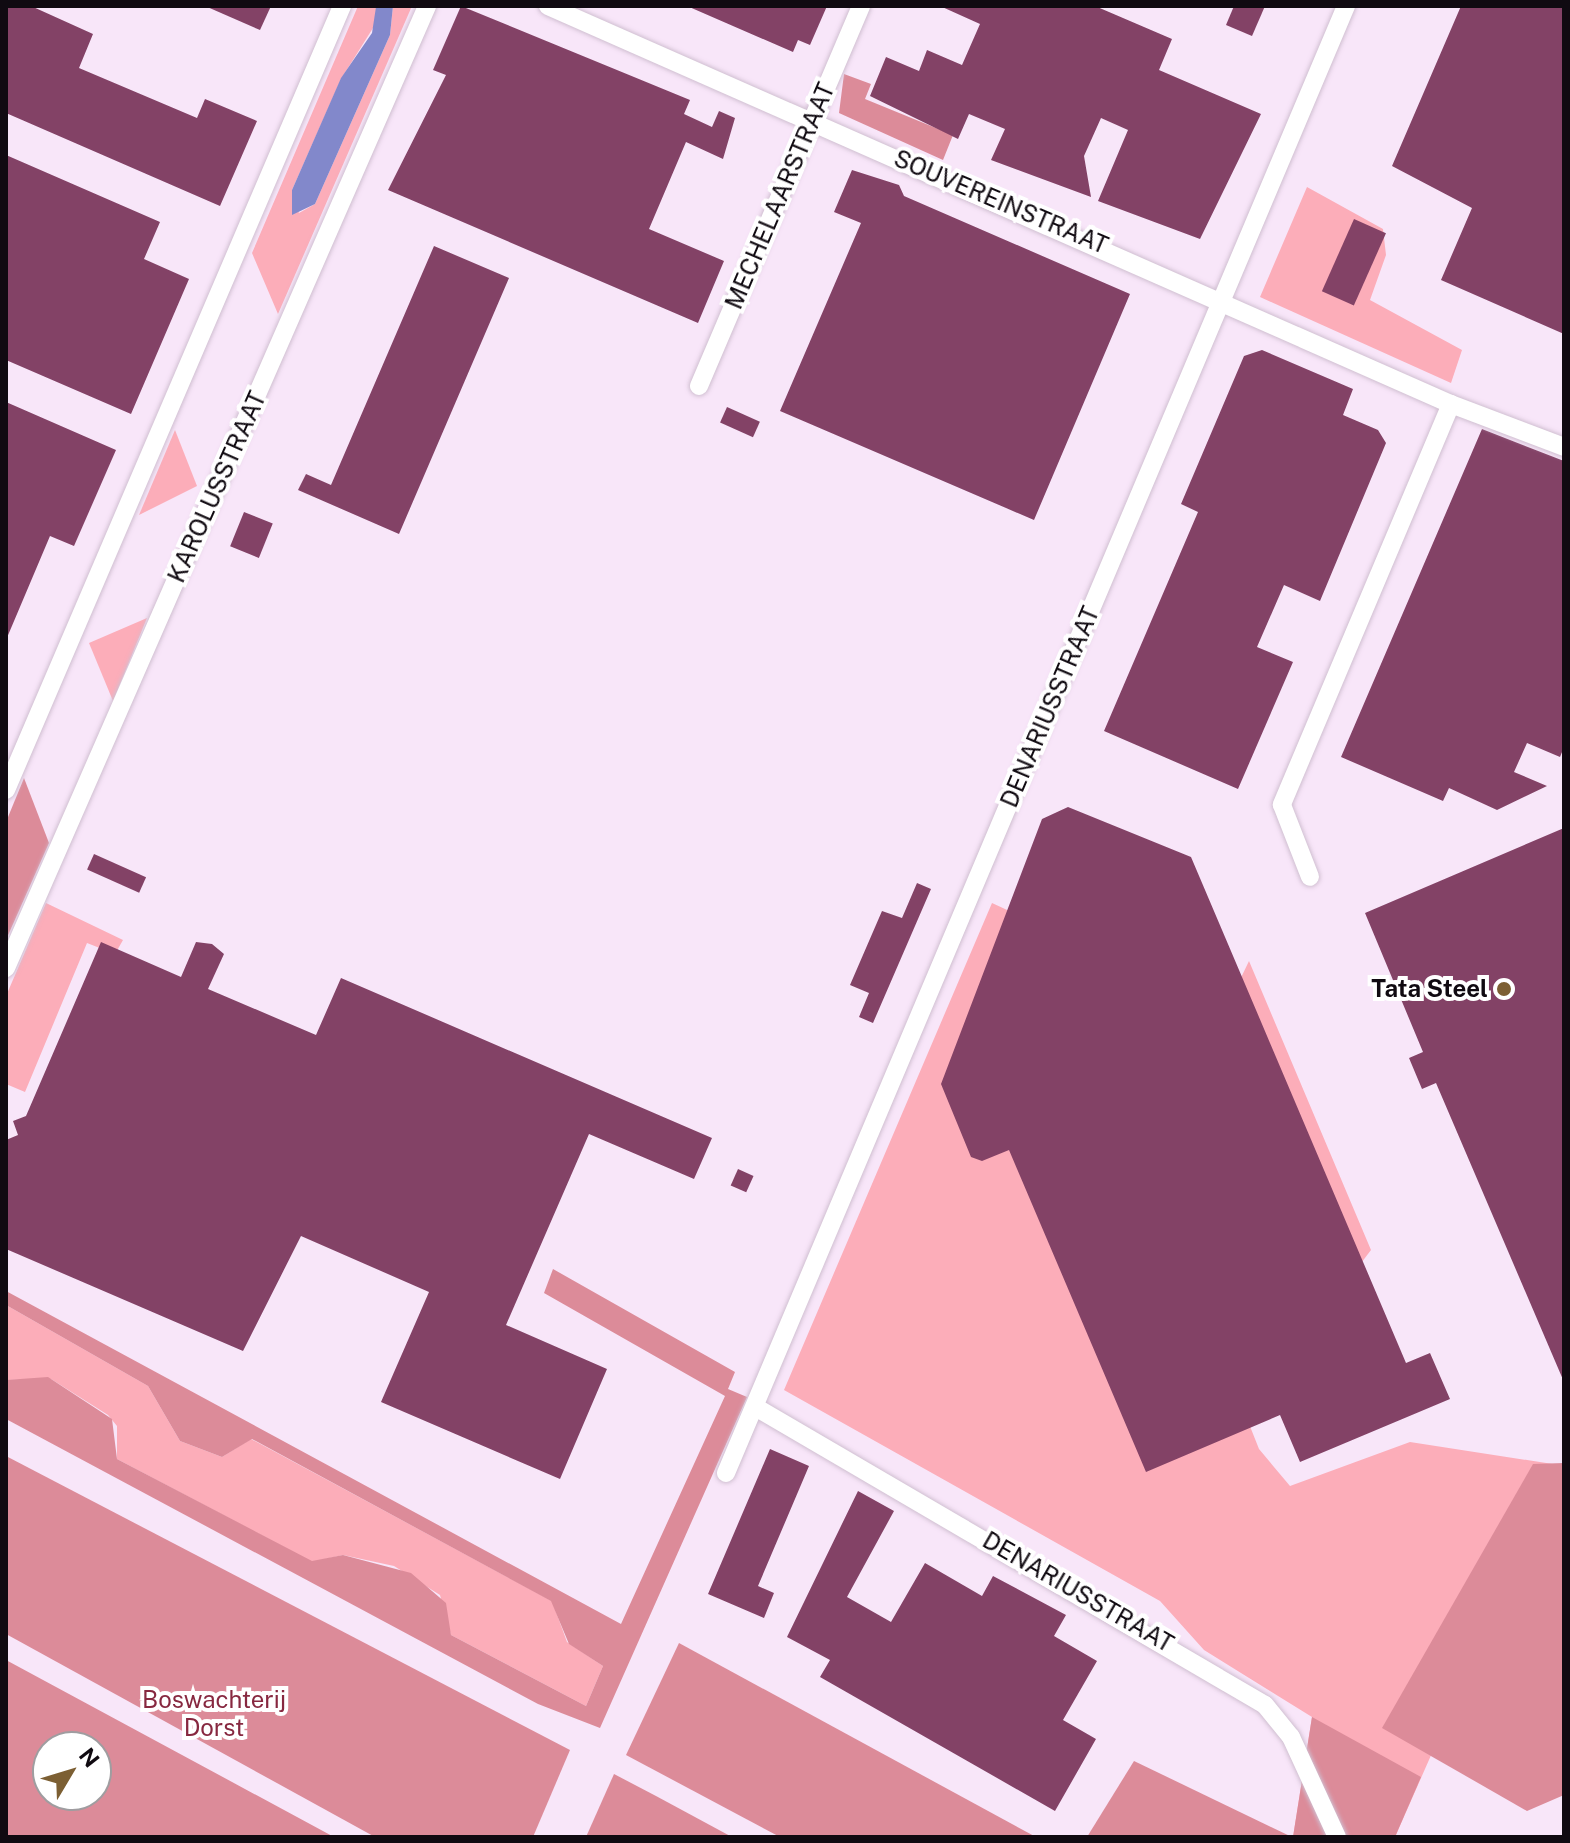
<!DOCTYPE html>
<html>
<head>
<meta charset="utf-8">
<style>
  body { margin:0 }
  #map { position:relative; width:1570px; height:1843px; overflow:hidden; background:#f8e6f9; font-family:"Public Sans",sans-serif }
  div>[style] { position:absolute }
  .green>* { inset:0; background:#fcadb9 }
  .forest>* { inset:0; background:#dc8b99 }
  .water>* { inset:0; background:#8288cb }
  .building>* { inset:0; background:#834266; transform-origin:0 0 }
  .roads { filter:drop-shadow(0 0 2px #d0bfd1) drop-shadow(0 0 2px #d0bfd1) }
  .minor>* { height:18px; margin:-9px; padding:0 9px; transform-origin:9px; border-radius:9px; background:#fff }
  .dots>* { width:22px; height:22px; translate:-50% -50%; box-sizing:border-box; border:4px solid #fff; border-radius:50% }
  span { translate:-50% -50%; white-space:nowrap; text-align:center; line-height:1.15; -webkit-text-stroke:8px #fff; paint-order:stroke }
  .street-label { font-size:24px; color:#100a11 }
  .poi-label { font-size:24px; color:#100a11; font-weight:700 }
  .right { translate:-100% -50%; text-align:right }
  .park-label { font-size:24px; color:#872840 }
  .frame { position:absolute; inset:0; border:8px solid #100a11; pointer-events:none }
  .north { position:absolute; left:32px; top:1731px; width:80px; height:80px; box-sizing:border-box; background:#fff; border:2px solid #9f9da0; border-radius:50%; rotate:52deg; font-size:22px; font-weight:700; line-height:32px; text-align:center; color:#100a11 }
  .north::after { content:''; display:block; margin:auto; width:28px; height:36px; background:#7c5f33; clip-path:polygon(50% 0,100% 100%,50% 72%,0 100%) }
</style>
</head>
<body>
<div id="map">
  <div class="green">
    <div style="clip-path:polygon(358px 6px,376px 6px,378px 20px,341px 79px,292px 190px,299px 213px,315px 204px,390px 35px,393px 6px,412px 6px,278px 314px,252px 253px)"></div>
    <div style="clip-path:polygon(1307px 187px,1383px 229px,1386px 255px,1370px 300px,1462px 350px,1451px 383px,1260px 297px)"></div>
    <div style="clip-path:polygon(175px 430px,197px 486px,139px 515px)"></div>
    <div style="clip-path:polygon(147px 618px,113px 701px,89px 643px)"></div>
    <div style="clip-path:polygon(46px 903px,123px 940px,115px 954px,87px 943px,25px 1092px,6px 1084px,6px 996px)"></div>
    <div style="clip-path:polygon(992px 903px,1225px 1011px,1249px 961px,1371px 1250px,1299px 1345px,1238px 1396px,1259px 1449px,1290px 1486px,1410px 1442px,1559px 1465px,1395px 1837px,1293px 1837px,1312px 1717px,1204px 1650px,1160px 1601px,784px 1390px)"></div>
    <div style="clip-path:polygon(6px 1305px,148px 1386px,180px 1441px,222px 1457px,251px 1439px,552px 1601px,567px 1642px,603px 1666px,586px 1706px,451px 1635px,440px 1595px,394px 1566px,343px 1555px,312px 1562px,117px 1459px,117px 1426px,108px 1415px,51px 1379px,6px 1380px)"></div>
  </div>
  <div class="forest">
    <div style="clip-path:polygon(844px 74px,871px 84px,865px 99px,953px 135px,943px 160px,839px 113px)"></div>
    <div style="clip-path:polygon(24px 778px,49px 843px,6px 940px,6px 822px)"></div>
    <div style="clip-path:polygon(553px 1269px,735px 1372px,728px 1389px,747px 1397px,600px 1728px,538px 1704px,6px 1419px,6px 1380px,48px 1377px,112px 1419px,117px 1459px,312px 1561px,343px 1555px,411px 1573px,446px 1603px,451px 1635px,586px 1706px,603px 1666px,569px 1644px,551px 1601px,252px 1439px,222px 1457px,180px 1441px,148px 1386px,6px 1305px,6px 1291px,621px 1624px,725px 1396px,544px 1293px)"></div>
    <div style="clip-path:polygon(6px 1456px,570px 1750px,533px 1837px,375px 1837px,6px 1634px)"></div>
    <div style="clip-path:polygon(1564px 1463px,1564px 1795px,1527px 1811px,1382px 1728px,1533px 1464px)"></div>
    <div style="clip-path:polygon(679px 1643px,1036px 1837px,780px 1837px,626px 1755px)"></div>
    <div style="clip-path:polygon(evenodd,6px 1660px,334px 1837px,6px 1837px,6px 1660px,96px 1747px,96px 1795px,48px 1795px,48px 1747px,96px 1747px)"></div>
    <div style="clip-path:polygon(1312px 1717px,1421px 1777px,1395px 1837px,1293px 1837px)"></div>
    <div style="clip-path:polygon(1134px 1761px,1292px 1837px,1087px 1837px)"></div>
    <div style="clip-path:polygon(614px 1774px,656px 1796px,732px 1837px,586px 1837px)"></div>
  </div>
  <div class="water">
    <div style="clip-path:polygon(393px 6px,390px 35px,315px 204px,292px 215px,292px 190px,341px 78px,372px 33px,376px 7px)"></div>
  </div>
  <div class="building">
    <div style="clip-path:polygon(6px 6px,31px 6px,93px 34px,79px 68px,197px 118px,205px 99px,257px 121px,220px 206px,6px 113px)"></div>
    <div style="clip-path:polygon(205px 6px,271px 6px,260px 30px)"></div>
    <div style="clip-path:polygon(461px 6px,690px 100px,684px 114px,712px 127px,719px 111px,735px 118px,723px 159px,686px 142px,649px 229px,724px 261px,698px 323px,388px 190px,446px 75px,433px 70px)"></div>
    <div style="clip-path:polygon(687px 6px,827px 6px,810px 45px,798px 40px,793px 52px)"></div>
    <div style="clip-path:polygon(940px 6px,1095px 6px,1172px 39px,1159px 70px,1261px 114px,1200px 239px,1098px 201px,1128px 130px,1101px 118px,1084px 156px,1091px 197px,991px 160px,1005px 129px,969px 114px,958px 139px,870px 96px,886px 57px,919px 71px,927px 50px,962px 65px,980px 24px)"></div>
    <div style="clip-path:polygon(1234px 6px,1265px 6px,1252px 36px,1226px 25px)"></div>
    <div style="clip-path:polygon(1461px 6px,1564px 6px,1564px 334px,1441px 280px,1472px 208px,1392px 166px)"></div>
    <div style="clip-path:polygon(6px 155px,160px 222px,144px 259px,189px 279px,131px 414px,6px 360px)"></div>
    <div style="clip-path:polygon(852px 170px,899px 185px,904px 196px,1130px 294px,1034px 520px,780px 411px,861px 223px,834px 212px)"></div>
    <div style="left:1354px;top:219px;width:35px;height:79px;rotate:24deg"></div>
    <div style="clip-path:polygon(434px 246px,509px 278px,399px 534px,298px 490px,306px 474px,331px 485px)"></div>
    <div style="clip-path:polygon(1262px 350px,1353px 389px,1343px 415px,1378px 430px,1386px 443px,1320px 601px,1284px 585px,1257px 647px,1293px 662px,1238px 789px,1104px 731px,1198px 512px,1181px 504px,1244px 356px)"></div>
    <div style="clip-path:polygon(6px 402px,116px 450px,74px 546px,50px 536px,6px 640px)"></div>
    <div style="left:727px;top:407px;width:36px;height:17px;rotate:24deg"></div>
    <div style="clip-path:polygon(1482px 429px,1564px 461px,1564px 747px,1560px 757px,1527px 743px,1514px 772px,1547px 786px,1497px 810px,1449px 788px,1443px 801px,1341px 757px)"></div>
    <div style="left:244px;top:512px;width:31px;height:37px;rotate:22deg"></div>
    <div style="clip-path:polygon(1068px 807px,1191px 857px,1406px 1363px,1430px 1353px,1450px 1399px,1300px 1462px,1280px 1415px,1146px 1472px,1009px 1150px,982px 1161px,971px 1157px,941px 1084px,1042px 819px)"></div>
    <div style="clip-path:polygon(1564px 828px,1564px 1382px,1436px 1083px,1422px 1089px,1409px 1058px,1423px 1052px,1365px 913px)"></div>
    <div style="left:94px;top:854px;width:57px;height:17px;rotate:24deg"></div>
    <div style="clip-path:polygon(917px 883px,931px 889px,873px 1023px,859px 1017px,869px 993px,850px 985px,882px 911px,902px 918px)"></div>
    <div style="clip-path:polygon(101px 942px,181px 977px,196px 942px,212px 944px,224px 954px,208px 989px,316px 1035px,341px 978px,712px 1138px,694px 1179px,589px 1134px,506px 1325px,607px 1369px,560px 1479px,381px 1402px,429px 1292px,301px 1236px,243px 1351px,6px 1249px,6px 1140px,18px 1135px,13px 1121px,26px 1116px)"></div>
    <div style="left:738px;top:1169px;width:17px;height:18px;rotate:24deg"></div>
    <div style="clip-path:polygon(770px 1449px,809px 1466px,758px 1586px,774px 1593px,764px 1618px,708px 1594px)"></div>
    <div style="clip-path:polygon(858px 1491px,894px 1511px,847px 1597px,891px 1622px,925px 1563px,982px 1596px,993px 1576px,1066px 1615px,1054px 1636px,1097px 1661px,1063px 1720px,1096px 1739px,1055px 1811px,820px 1677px,830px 1660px,787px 1637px)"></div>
  </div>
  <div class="roads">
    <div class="minor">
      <div style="left:548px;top:6px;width:987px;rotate:23.79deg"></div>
      <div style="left:1451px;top:404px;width:435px;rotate:112.9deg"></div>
      <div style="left:1282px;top:805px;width:77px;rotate:68.7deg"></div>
      <div style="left:699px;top:386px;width:413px;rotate:-66.9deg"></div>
      <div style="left:1451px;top:404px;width:121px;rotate:20.8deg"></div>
      <div style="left:6px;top:790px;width:853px;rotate:-66.8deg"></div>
      <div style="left:6px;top:968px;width:1050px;rotate:-66.36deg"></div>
      <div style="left:757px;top:1408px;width:588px;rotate:30.31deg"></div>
      <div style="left:1265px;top:1705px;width:41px;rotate:50.9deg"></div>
      <div style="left:1291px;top:1737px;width:110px;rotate:65.3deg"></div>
      <div style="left:726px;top:1473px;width:1593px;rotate:-67.09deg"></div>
    </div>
  </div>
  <div class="dots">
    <div style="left:1504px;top:989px;background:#7c5f33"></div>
  </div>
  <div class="street-label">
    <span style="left:780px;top:196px;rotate:-67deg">MECHELAARSTRAAT</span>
    <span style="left:1001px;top:202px;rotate:23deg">SOUVEREINSTRAAT</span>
    <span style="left:217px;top:487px;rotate:-66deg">KAROLUSSTRAAT</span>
    <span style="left:1050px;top:707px;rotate:-67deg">DENARIUSSTRAAT</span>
    <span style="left:1078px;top:1592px;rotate:30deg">DENARIUSSTRAAT</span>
  </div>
  <div class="poi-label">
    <span class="right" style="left:1488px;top:989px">Tata Steel</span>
  </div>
  <div class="park-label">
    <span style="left:214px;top:1714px">Boswachterij<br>Dorst</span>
  </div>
  <div class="frame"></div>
  <div class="north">N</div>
</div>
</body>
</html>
